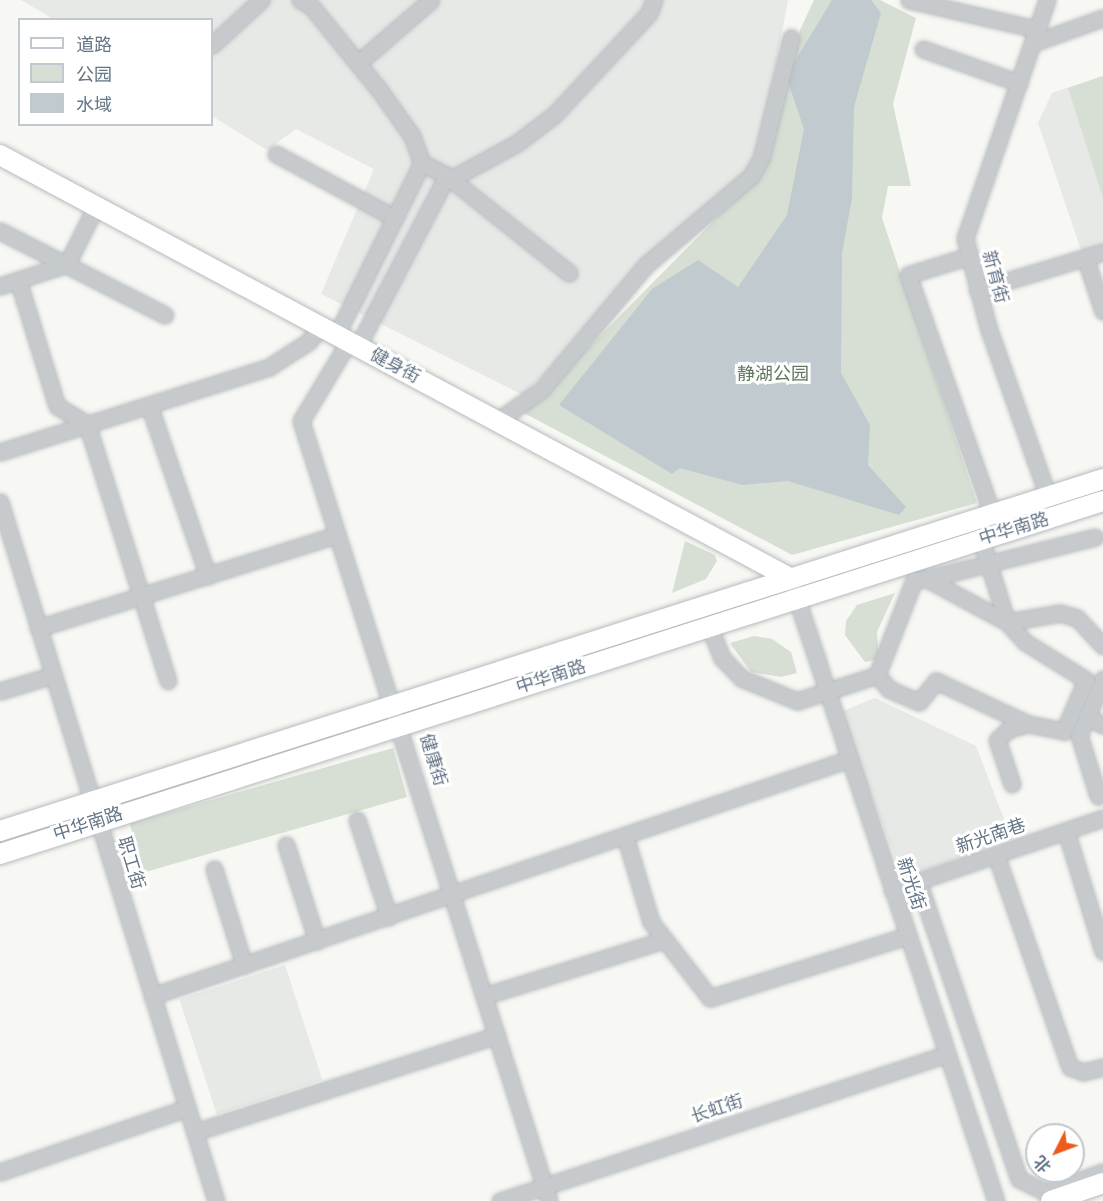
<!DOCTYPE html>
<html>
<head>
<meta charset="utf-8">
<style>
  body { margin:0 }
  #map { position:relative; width:1103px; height:1201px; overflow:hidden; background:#f7f7f3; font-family:Montserrat,"Noto Sans SC",sans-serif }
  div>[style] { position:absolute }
  .built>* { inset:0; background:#e7e9e7; transform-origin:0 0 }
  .green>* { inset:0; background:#d7dfd4; transform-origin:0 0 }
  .water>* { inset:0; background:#c0cacf }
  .roads { filter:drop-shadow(0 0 2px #b7bbbf) drop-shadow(0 0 2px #b7bbbf) }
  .minor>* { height:15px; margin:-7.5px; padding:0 7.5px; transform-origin:7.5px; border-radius:7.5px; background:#c6cacd }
  .major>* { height:20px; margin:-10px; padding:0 10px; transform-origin:10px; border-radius:10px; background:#fff }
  span { translate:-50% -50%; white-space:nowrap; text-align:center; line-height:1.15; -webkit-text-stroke:6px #fff; paint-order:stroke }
  .street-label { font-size:18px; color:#647586 }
  .park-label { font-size:18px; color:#63785f }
  .legend { position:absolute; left:18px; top:18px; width:195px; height:108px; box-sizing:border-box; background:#fff; border:2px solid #c1c8cf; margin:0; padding:8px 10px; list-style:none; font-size:18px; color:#647586 }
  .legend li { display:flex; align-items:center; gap:12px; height:30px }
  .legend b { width:30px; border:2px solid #c1c8cf }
  .north { position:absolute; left:1025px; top:1123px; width:60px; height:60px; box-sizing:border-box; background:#fff; border:2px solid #c1c8cf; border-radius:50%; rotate:228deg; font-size:16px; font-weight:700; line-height:24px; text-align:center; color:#647586 }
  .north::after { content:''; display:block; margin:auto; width:21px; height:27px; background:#ed5c1d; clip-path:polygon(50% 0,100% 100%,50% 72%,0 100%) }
</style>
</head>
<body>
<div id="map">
  <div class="built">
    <div style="clip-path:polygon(21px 0,788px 0,757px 163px,523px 395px,321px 294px,374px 169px,296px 129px,267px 150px,212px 116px,212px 20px,53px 19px)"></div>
    <div style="clip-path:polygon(1103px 76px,1103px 246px,1082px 253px,1038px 123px,1052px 93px)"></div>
    <div style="clip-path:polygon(875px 698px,976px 746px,1012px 840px,902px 877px,840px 712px)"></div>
    <div style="left:285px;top:965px;width:121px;height:111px;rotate:72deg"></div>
  </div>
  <div class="green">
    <div style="clip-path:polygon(814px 0,880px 0,916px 18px,893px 104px,911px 186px,888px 186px,882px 218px,977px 503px,792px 555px,524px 413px,764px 170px,800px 30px)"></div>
    <div style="clip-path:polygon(1103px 76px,1103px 198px,1068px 88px)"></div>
    <div style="clip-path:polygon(685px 541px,715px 555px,717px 561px,706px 579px,672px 593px)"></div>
    <div style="clip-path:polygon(895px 593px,877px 632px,879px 659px,865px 662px,845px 635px,846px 621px,857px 605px)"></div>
    <div style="clip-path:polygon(754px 636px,772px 639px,791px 652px,797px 673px,781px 677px,751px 672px,730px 643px)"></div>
    <div style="left:393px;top:748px;width:51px;height:274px;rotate:74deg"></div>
  </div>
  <div class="water">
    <div style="clip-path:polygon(832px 0,871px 0,881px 13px,854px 107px,852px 198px,842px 253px,841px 373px,870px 425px,868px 465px,906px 507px,899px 515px,788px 481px,742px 485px,680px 468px,672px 474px,559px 405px,652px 289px,698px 260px,738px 287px,787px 215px,804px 129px,786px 76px)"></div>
  </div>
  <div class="roads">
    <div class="minor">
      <div style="left:300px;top:0;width:13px;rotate:29deg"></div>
      <div style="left:311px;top:6px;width:109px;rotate:50.9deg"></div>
      <div style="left:380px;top:91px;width:55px;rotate:54.6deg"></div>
      <div style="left:412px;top:136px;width:29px;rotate:70deg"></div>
      <div style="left:422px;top:163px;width:28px;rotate:27deg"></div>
      <div style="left:447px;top:176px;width:156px;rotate:38.5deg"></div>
      <div style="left:909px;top:0;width:130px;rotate:12.9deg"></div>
      <div style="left:1047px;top:0;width:252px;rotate:109deg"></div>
      <div style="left:965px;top:238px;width:92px;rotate:75.5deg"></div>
      <div style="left:988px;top:327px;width:179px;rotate:70.5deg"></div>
      <div style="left:1033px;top:43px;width:74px;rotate:-19.7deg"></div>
      <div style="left:212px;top:45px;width:67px;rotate:-42.6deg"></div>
      <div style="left:923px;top:49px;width:102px;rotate:19.5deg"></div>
      <div style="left:358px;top:63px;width:96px;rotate:-40.8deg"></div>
      <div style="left:276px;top:154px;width:135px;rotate:28.3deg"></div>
      <div style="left:451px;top:179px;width:75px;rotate:-28.6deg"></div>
      <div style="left:517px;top:143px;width:46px;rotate:-37.1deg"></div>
      <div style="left:554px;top:115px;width:139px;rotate:-47deg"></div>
      <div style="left:649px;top:13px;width:14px;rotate:-69deg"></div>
      <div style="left:0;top:231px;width:185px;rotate:27deg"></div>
      <div style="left:969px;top:256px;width:64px;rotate:162.7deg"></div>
      <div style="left:908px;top:275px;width:253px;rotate:70.6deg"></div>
      <div style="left:1085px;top:257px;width:57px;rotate:71.6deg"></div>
      <div style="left:18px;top:280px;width:132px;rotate:72.8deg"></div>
      <div style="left:57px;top:406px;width:35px;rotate:31deg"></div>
      <div style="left:87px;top:424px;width:269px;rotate:72.5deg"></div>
      <div style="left:0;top:286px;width:71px;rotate:-18.2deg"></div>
      <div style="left:67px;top:264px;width:65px;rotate:-63.4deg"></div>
      <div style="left:977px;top:290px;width:132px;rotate:-16.8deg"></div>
      <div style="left:337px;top:334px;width:191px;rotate:-63.6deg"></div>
      <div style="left:349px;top:341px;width:93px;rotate:121deg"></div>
      <div style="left:301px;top:421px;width:818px;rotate:72.36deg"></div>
      <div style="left:358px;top:346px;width:192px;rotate:-62.4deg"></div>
      <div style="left:149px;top:405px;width:181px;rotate:71deg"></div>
      <div style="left:497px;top:421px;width:54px;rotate:-35.2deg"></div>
      <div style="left:541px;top:390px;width:163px;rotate:-50deg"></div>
      <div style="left:646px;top:265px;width:138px;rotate:-40.3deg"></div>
      <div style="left:751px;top:176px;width:20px;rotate:-60deg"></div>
      <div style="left:761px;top:159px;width:125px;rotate:-76.1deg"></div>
      <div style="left:0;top:452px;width:282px;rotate:-17.5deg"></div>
      <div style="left:269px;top:367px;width:46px;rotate:-32.7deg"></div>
      <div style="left:308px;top:342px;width:20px;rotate:-49deg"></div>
      <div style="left:0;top:502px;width:732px;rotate:72.83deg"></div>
      <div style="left:981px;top:540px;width:86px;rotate:72.4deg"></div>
      <div style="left:1007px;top:622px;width:54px;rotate:-9.6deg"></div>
      <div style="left:1060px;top:613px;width:18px;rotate:16deg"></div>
      <div style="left:1077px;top:618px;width:38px;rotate:47deg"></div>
      <div style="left:790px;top:578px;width:656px;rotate:71.7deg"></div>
      <div style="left:927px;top:579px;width:173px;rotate:-14deg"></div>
      <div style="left:709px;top:626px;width:35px;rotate:68deg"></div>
      <div style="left:722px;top:658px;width:28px;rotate:46deg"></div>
      <div style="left:741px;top:678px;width:61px;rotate:22.3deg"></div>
      <div style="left:797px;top:701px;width:84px;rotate:-18deg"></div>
      <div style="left:877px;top:675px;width:102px;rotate:-68.7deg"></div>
      <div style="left:914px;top:580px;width:13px;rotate:-4deg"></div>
      <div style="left:927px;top:579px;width:91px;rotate:28.3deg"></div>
      <div style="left:1007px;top:622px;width:27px;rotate:48deg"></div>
      <div style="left:1025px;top:642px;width:72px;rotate:31.9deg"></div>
      <div style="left:1086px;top:680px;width:56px;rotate:113.3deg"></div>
      <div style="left:1064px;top:731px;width:37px;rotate:-169deg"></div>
      <div style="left:1028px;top:724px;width:102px;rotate:-154.9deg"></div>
      <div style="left:936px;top:681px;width:27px;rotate:129deg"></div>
      <div style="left:919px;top:702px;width:33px;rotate:-157deg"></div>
      <div style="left:889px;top:689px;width:18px;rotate:-131deg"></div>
      <div style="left:38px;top:628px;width:313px;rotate:-17.3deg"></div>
      <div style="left:1103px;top:679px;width:41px;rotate:112.8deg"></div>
      <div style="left:1087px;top:717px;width:18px;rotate:27deg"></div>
      <div style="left:0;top:691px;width:55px;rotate:-16.8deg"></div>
      <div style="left:1087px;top:717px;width:20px;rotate:114deg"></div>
      <div style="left:1079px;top:735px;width:64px;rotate:72.7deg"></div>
      <div style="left:1012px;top:784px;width:46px;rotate:-108.8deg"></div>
      <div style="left:997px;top:740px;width:16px;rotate:-43deg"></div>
      <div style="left:1009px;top:729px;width:20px;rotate:-15deg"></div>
      <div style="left:357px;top:820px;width:102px;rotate:71.7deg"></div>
      <div style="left:1066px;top:831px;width:126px;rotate:72.9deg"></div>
      <div style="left:625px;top:836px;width:90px;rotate:73.2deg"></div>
      <div style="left:651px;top:922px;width:96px;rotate:52.2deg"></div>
      <div style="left:710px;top:998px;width:207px;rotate:-17.5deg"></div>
      <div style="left:286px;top:845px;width:101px;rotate:72.1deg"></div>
      <div style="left:996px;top:855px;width:225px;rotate:70.8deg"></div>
      <div style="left:1070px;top:1067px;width:14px;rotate:21deg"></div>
      <div style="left:1083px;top:1072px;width:21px;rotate:-14deg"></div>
      <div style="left:214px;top:869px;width:101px;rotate:72.6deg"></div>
      <div style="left:918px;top:881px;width:315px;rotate:71.3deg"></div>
      <div style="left:1019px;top:1179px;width:30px;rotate:26deg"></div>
      <div style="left:1046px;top:1192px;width:60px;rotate:-19.3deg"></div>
      <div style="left:892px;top:890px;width:223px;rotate:-18.8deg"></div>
      <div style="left:152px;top:996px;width:736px;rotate:-18.78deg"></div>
      <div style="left:484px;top:996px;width:189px;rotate:-17.3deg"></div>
      <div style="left:195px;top:1132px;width:317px;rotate:-17.8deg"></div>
      <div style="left:0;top:1172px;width:198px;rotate:-18.9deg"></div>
      <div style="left:500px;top:1201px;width:471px;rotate:-18.2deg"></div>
    </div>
    <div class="major">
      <div style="left:0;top:155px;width:896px;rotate:28.17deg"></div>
      <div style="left:0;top:831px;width:1158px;rotate:-17.7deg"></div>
      <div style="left:0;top:854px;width:1158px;rotate:-17.75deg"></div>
      <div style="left:1051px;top:1201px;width:55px;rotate:-19.1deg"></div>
    </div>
  </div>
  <div class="street-label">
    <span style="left:995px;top:277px;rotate:75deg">新育街</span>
    <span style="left:395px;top:366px;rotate:28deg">健身街</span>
    <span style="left:1014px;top:529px;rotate:-17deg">中华南路</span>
    <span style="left:551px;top:677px;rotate:-18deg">中华南路</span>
    <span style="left:433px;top:760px;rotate:73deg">健康街</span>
    <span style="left:88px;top:824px;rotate:-18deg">中华南路</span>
    <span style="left:991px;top:836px;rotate:-19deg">新光南巷</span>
    <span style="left:131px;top:863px;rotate:73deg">职工街</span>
    <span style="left:911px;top:884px;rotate:72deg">新光街</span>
    <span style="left:717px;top:1109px;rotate:-18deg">长虹街</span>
  </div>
  <div class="park-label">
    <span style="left:773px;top:374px">静湖公园</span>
  </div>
  <ul class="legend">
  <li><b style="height:8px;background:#fff"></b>道路</li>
  <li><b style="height:16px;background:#d7dfd4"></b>公园</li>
  <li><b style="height:16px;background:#c0cacf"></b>水域</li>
  </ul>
  <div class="north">北</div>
</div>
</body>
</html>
